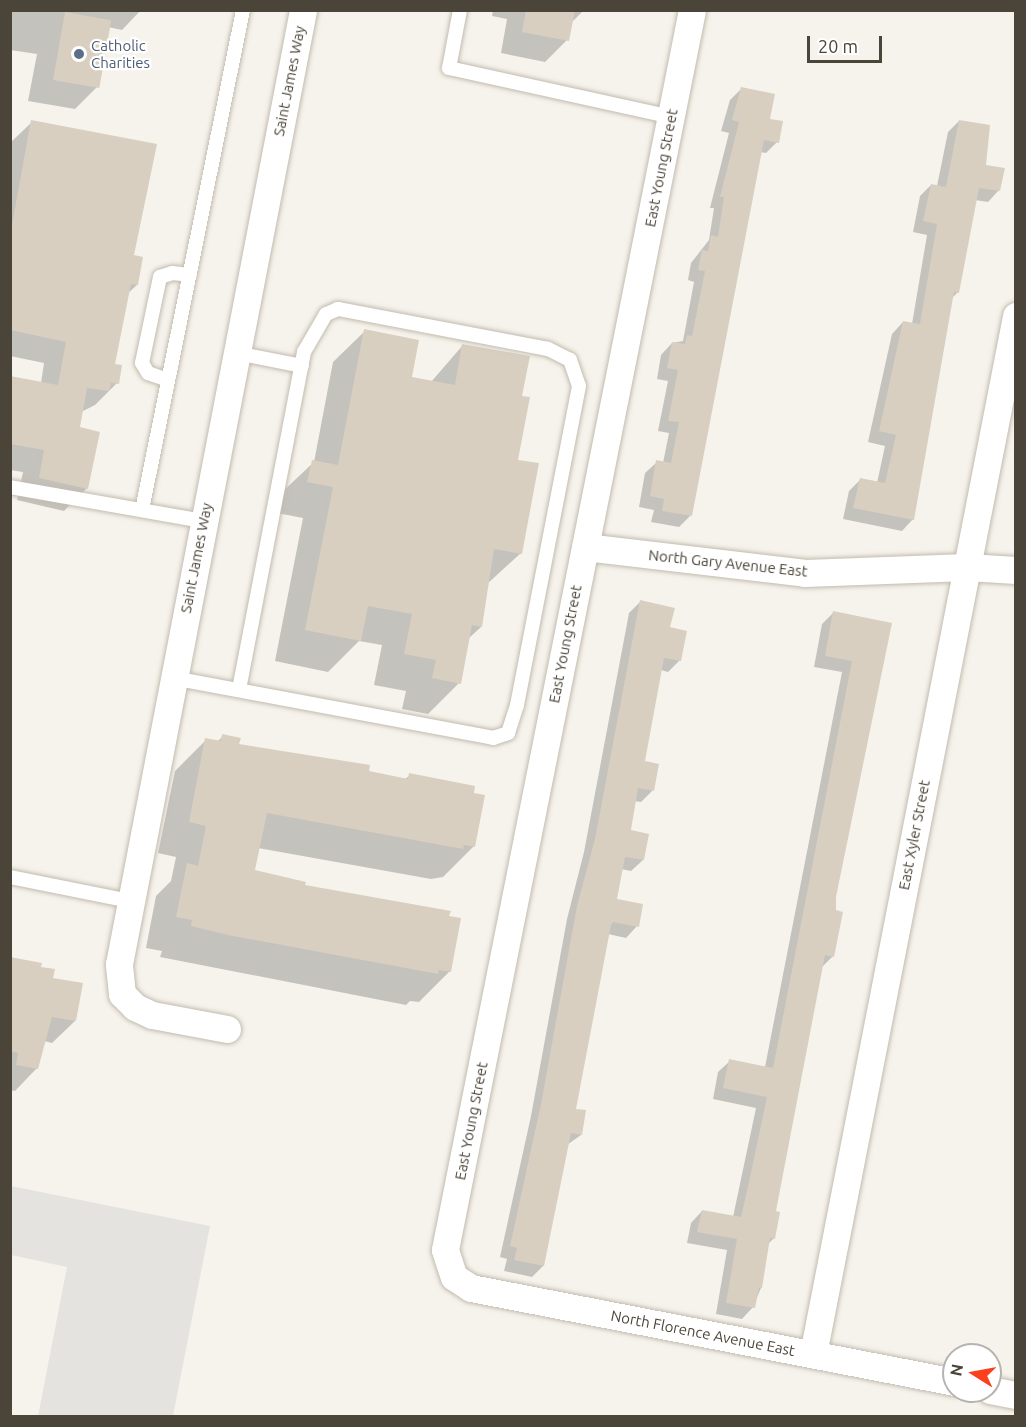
<!DOCTYPE html>
<html>
<head>
<meta charset="utf-8">
<style>
  body { margin:0 }
  #map { position:relative; width:1026px; height:1427px; overflow:hidden; background:#f6f3ec; font-family:Ubuntu,sans-serif }
  div>[style] { position:absolute }
  .parking>* { inset:0; background:#e5e3e0 }
  .shadow>* { inset:0; background:#0003 }
  .building>* { inset:0; background:#d8cfc1; transform-origin:0 0 }
  .roads { filter:drop-shadow(0 0 2px #c2bbae) drop-shadow(0 0 2px #c2bbae) }
  .lane>* { height:14px; margin:-7px; padding:0 7px; transform-origin:7px; border-radius:7px; background:#fff }
  .street>* { height:27px; margin:-13.5px; padding:0 13.5px; transform-origin:13.5px; border-radius:13.5px; background:#fff }
  .dots>* { width:16px; height:16px; translate:-50% -50%; box-sizing:border-box; border:3px solid #fff; border-radius:50% }
  span { translate:-50% -50%; white-space:nowrap; text-align:center; line-height:1.15; -webkit-text-stroke:4.5px #fff; paint-order:stroke }
  .service-label { font-size:15px; color:#4e5e75 }
  .left { translate:0 -50%; text-align:left }
  .street-label { font-size:15px; color:#4b4439 }
  .frame { position:absolute; inset:0; border:12px solid #4b4439; pointer-events:none }
  .north { position:absolute; left:942px; top:1343px; width:60px; height:60px; box-sizing:border-box; background:#fff; border:2px solid #b7b4b0; border-radius:50%; rotate:281deg; font-size:16px; font-weight:700; line-height:24px; text-align:center; color:#4b4439 }
  .north::after { content:''; display:block; margin:auto; width:21px; height:27px; background:#fc3f1d; clip-path:polygon(50% 0,100% 100%,50% 72%,0 100%) }
  .scale { position:absolute; left:807px; top:36px; width:75px; height:27px; box-sizing:border-box; border:3px solid #4b4439; border-top:0; padding-left:8px; font-size:18px; line-height:21px; white-space:nowrap; color:#4b4439; -webkit-text-stroke:4px #fff; paint-order:stroke }
</style>
</head>
<body>
<div id="map">
  <div class="parking">
    <div style="clip-path:polygon(11px 1186px,210px 1226px,173px 1416px,38px 1416px,67px 1267px,11px 1255px)"></div>
  </div>
  <div class="shadow">
    <div style="clip-path:polygon(10px 10px,141px 10px,122px 30px,108px 27px,97px 87px,75px 109px,28px 101px,37px 54px,10px 50px)"></div>
    <div style="clip-path:polygon(493px 10px,584px 10px,570px 24px,567px 40px,545px 62px,501px 53px,507px 19px,492px 16px)"></div>
    <div style="clip-path:polygon(741px 89px,768px 120px,777px 142px,766px 153px,760px 152px,690px 516px,679px 527px,651px 522px,654px 510px,639px 507px,645px 473px,657px 462px,663px 463px,669px 433px,658px 431px,668px 381px,657px 379px,661px 355px,672px 343px,683px 341px,694px 282px,688px 280px,691px 263px,709px 240px,714px 208px,710px 208px,729px 133px,721px 131px,730px 100px)"></div>
    <div style="clip-path:polygon(959px 121px,999px 190px,988px 202px,975px 200px,958px 292px,952px 298px,913px 519px,902px 531px,843px 519px,849px 491px,860px 480px,877px 483px,885px 446px,868px 442px,892px 334px,903px 322px,912px 324px,927px 235px,913px 232px,920px 196px,931px 185px,937px 186px,948px 132px)"></div>
    <div style="clip-path:polygon(32px 122px,133px 256px,137px 285px,127px 294px,113px 365px,117px 383px,95px 405px,81px 412px,78px 428px,99px 433px,86px 489px,64px 511px,17px 500px,23px 472px,10px 470px,10px 377px,41px 383px,44px 363px,10px 356px,10px 143px)"></div>
    <div style="clip-path:polygon(365px 331px,410px 378px,431px 382px,463px 345px,521px 397px,517px 461px,521px 553px,487px 584px,481px 627px,468px 639px,459px 683px,428px 714px,402px 709px,406px 691px,374px 685px,382px 645px,359px 641px,328px 672px,275px 661px,303px 518px,277px 513px,281px 493px,314px 462px,333px 362px)"></div>
    <div style="clip-path:polygon(640px 602px,669px 628px,680px 660px,668px 672px,661px 670px,643px 762px,652px 791px,641px 802px,634px 801px,629px 832px,643px 860px,631px 871px,621px 869px,615px 900px,637px 926px,626px 938px,608px 934px,574px 1110px,581px 1135px,567px 1145px,543px 1266px,532px 1277px,504px 1271px,507px 1259px,500px 1257px,531px 1116px,567px 919px,584px 852px,629px 613px)"></div>
    <div style="clip-path:polygon(833px 613px,890px 624px,835px 896px,833px 956px,821px 968px,774px 1212px,774px 1238px,768px 1244px,761px 1288px,753px 1307px,742px 1319px,716px 1314px,727px 1250px,687px 1243px,691px 1223px,702px 1211px,733px 1217px,756px 1108px,713px 1099px,718px 1072px,730px 1061px,765px 1067px,842px 672px,814px 667px,822px 624px)"></div>
    <div style="clip-path:polygon(223px 736px,238px 745px,367px 773px,404px 780px,410px 775px,474px 846px,443px 877px,431px 879px,258px 848px,253px 872px,303px 887px,450px 971px,419px 1002px,410px 1001px,406px 1005px,160px 957px,162px 951px,146px 948px,156px 896px,171px 881px,176px 857px,158px 853px,175px 771px,206px 740px,217px 742px)"></div>
    <div style="clip-path:polygon(10px 958px,40px 968px,52px 979px,75px 1021px,52px 1043px,44px 1041px,37px 1068px,15px 1091px,10px 1090px)"></div>
  </div>
  <div class="building">
    <div style="clip-path:polygon(526px 10px,575px 10px,569px 41px,522px 32px)"></div>
    <div style="left:65px;top:12px;width:47px;height:69px;rotate:10deg"></div>
    <div style="clip-path:polygon(741px 87px,775px 94px,770px 119px,783px 121px,779px 143px,764px 140px,692px 516px,662px 511px,664px 499px,650px 496px,656px 460px,671px 463px,679px 422px,668px 421px,678px 370px,667px 368px,672px 342px,685px 344px,687px 335px,692px 336px,705px 271px,698px 270px,702px 250px,708px 251px,711px 235px,718px 237px,724px 197px,720px 197px,739px 122px,732px 120px)"></div>
    <div style="clip-path:polygon(31px 120px,157px 144px,134px 255px,143px 257px,138px 285px,131px 284px,115px 364px,122px 365px,119px 384px,111px 383px,109px 391px,87px 388px,80px 427px,100px 432px,88px 489px,39px 478px,44px 450px,10px 444px,10px 376px,58px 385px,66px 342px,10px 330px,10px 236px)"></div>
    <div style="clip-path:polygon(959px 120px,990px 125px,986px 165px,1005px 168px,1000px 191px,979px 188px,959px 293px,954px 292px,914px 520px,853px 508px,860px 478px,885px 483px,896px 435px,879px 431px,903px 321px,920px 324px,937px 224px,923px 221px,931px 184px,946px 187px)"></div>
    <div style="clip-path:polygon(364px 329px,419px 340px,412px 377px,455px 385px,462px 344px,530px 356px,522px 396px,530px 397px,518px 460px,539px 463px,522px 554px,494px 549px,482px 627px,472px 625px,461px 684px,432px 678px,436px 660px,404px 654px,412px 614px,368px 606px,361px 641px,305px 630px,333px 487px,307px 482px,312px 460px,338px 465px)"></div>
    <div style="clip-path:polygon(640px 600px,675px 608px,670px 627px,687px 631px,681px 661px,664px 658px,645px 761px,659px 764px,654px 791px,638px 788px,631px 830px,649px 834px,644px 860px,625px 857px,617px 899px,643px 904px,639px 927px,613px 922px,611px 925px,576px 1109px,586px 1110px,582px 1135px,571px 1133px,544px 1266px,514px 1260px,517px 1248px,510px 1246px,541px 1104px,577px 906px,595px 839px)"></div>
    <div style="clip-path:polygon(833px 611px,892px 623px,836px 897px,836px 910px,843px 912px,834px 957px,825px 955px,776px 1211px,780px 1212px,775px 1239px,770px 1238px,762px 1288px,759px 1288px,755px 1308px,726px 1303px,737px 1239px,697px 1232px,702px 1210px,741px 1217px,749px 1182px,767px 1097px,723px 1088px,729px 1059px,773px 1068px,852px 661px,825px 656px)"></div>
    <div style="clip-path:polygon(222px 734px,241px 738px,239px 744px,370px 765px,369px 771px,408px 779px,409px 773px,475px 786px,474px 793px,485px 795px,475px 847px,464px 845px,463px 849px,267px 813px,255px 870px,306px 882px,305px 885px,451px 911px,449px 916px,461px 918px,451px 972px,439px 970px,438px 974px,228px 935px,191px 926px,192px 920px,176px 917px,187px 863px,198px 866px,206px 826px,189px 822px,205px 738px,221px 741px)"></div>
    <div style="clip-path:polygon(10px 957px,42px 963px,41px 967px,55px 969px,53px 978px,83px 983px,76px 1021px,52px 1017px,38px 1069px,16px 1065px,18px 1053px,10px 1051px)"></div>
  </div>
  <div class="roads">
    <div class="lane">
      <div style="left:460px;top:10px;width:59px;rotate:100.7deg"></div>
      <div style="left:449px;top:68px;width:227px;rotate:12.4deg"></div>
      <div style="left:236px;top:353px;width:67px;rotate:11.1deg"></div>
      <div style="left:168px;top:380px;width:21px;rotate:-161deg"></div>
      <div style="left:148px;top:373px;width:12px;rotate:-121deg"></div>
      <div style="left:142px;top:363px;width:88px;rotate:-78.2deg"></div>
      <div style="left:160px;top:277px;width:13px;rotate:-18deg"></div>
      <div style="left:172px;top:273px;width:18px;rotate:6deg"></div>
      <div style="left:10px;top:487px;width:196px;rotate:10deg"></div>
      <div style="left:142px;top:510px;width:510px;rotate:-78.58deg"></div>
      <div style="left:173px;top:678px;width:326px;rotate:10.6deg"></div>
      <div style="left:493px;top:738px;width:16px;rotate:-18deg"></div>
      <div style="left:508px;top:733px;width:29px;rotate:-72deg"></div>
      <div style="left:517px;top:705px;width:325px;rotate:-79deg"></div>
      <div style="left:579px;top:386px;width:28px;rotate:-109deg"></div>
      <div style="left:570px;top:360px;width:25px;rotate:-153deg"></div>
      <div style="left:548px;top:349px;width:214px;rotate:-169.2deg"></div>
      <div style="left:338px;top:309px;width:13px;rotate:157deg"></div>
      <div style="left:326px;top:314px;width:44px;rotate:120.1deg"></div>
      <div style="left:304px;top:352px;width:344px;rotate:100.9deg"></div>
      <div style="left:10px;top:877px;width:122px;rotate:11.3deg"></div>
    </div>
    <div class="street">
      <div style="left:692px;top:10px;width:1264px;rotate:101.27deg"></div>
      <div style="left:445px;top:1250px;width:28px;rotate:72deg"></div>
      <div style="left:454px;top:1277px;width:20px;rotate:33deg"></div>
      <div style="left:471px;top:1288px;width:492px;rotate:11deg"></div>
      <div style="left:585px;top:547px;width:222px;rotate:6.7deg"></div>
      <div style="left:805px;top:573px;width:162px;rotate:-2.1deg"></div>
      <div style="left:967px;top:567px;width:49px;rotate:3.5deg"></div>
      <div style="left:227px;top:1029px;width:76px;rotate:-169.4deg"></div>
      <div style="left:152px;top:1015px;width:19px;rotate:-155deg"></div>
      <div style="left:135px;top:1007px;width:18px;rotate:-135deg"></div>
      <div style="left:122px;top:994px;width:30px;rotate:-96deg"></div>
      <div style="left:119px;top:964px;width:972px;rotate:-79.08deg"></div>
      <div style="left:813px;top:1354px;width:1058px;rotate:-78.93deg"></div>
      <div style="left:990px;top:1390px;width:26px;rotate:11deg"></div>
    </div>
  </div>
  <div class="dots">
    <div style="left:79px;top:54px;background:#5c6f8a"></div>
  </div>
  <div class="service-label">
    <span class="left" style="left:91px;top:54px">Catholic<br>Charities</span>
  </div>
  <div class="street-label">
    <span style="left:289px;top:81px;rotate:-79deg">Saint James Way</span>
    <span style="left:661px;top:168px;rotate:-79deg">East Young Street</span>
    <span style="left:196px;top:558px;rotate:-79deg">Saint James Way</span>
    <span style="left:728px;top:563px;rotate:6deg">North Gary Avenue East</span>
    <span style="left:565px;top:644px;rotate:-79deg">East Young Street</span>
    <span style="left:914px;top:835px;rotate:-79deg">East Xyler Street</span>
    <span style="left:471px;top:1121px;rotate:-79deg">East Young Street</span>
    <span style="left:703px;top:1333px;rotate:11deg">North Florence Avenue East</span>
  </div>
  <div class="frame"></div>
  <div class="north">N</div>
  <div class="scale">20 m</div>
</div>
</body>
</html>
